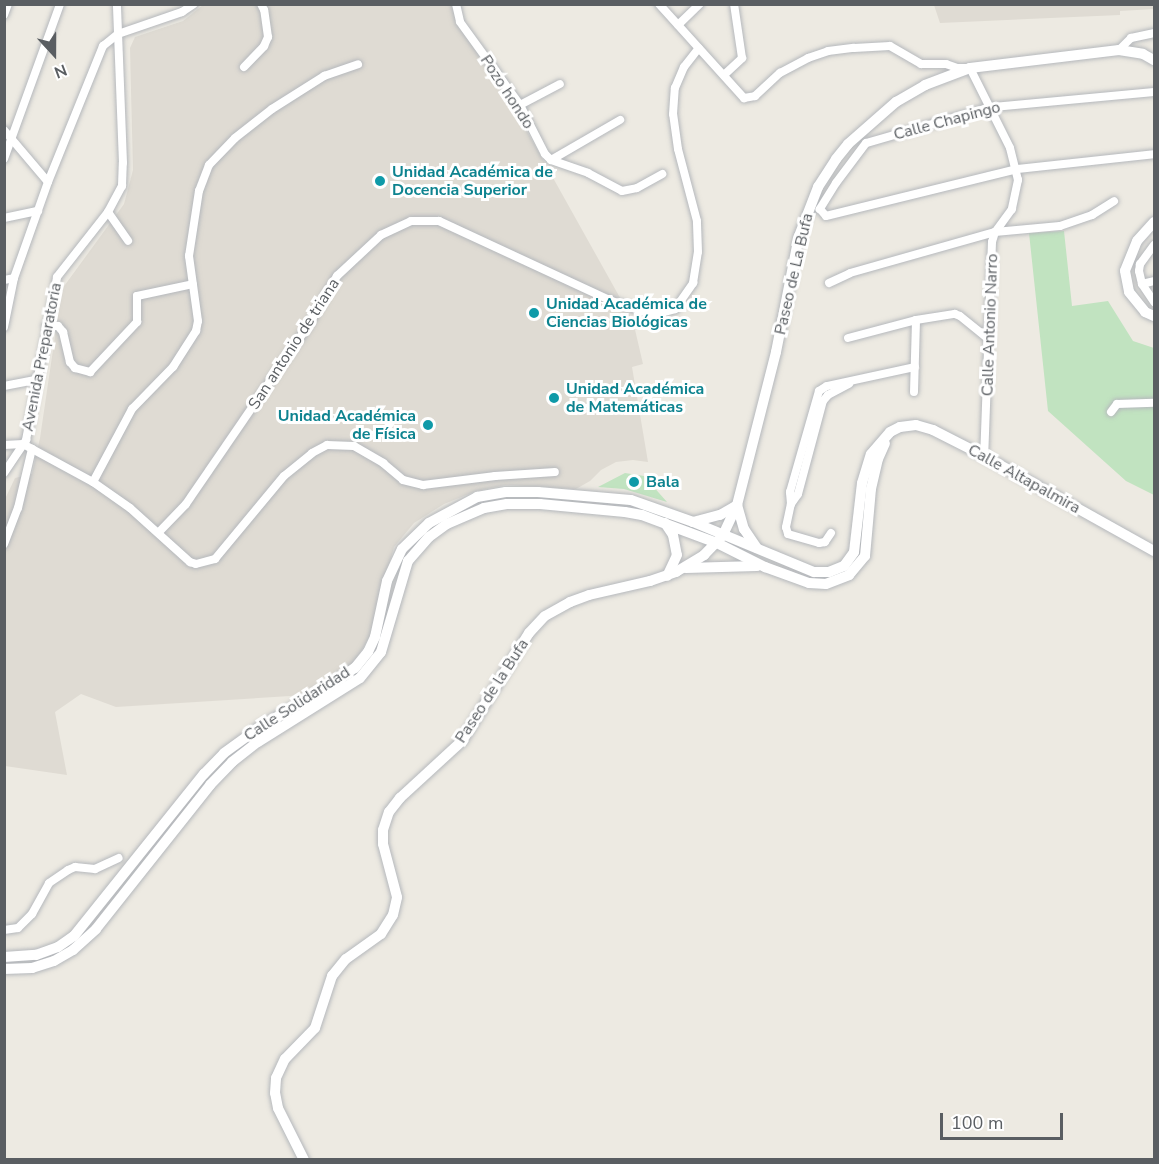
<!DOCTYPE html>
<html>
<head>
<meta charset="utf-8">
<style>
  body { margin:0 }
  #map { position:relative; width:1159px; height:1164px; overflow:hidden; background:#edeae2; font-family:"Nunito Sans",sans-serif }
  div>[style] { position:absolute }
  .education>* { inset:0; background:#dfdbd3 }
  .green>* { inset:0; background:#c1e3c0 }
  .roads { filter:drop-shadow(0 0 2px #b5b8bc) drop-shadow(0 0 2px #b5b8bc) }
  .street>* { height:8px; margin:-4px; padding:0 4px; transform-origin:4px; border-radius:4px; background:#fff }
  .secondary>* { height:10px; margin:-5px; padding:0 5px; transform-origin:5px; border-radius:5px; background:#fff }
  .dots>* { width:16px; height:16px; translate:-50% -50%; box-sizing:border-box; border:3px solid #fff; border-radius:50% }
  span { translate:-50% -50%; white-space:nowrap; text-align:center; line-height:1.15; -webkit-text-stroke:6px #fff; paint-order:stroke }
  .street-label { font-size:16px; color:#5a5e62 }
  .culture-label { font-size:16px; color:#0d838f; font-weight:700 }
  .left { translate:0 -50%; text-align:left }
  .right { translate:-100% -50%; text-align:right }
  .frame { position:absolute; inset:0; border:6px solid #5a5e62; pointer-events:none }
  .north { position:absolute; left:24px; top:24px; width:60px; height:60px; -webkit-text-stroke:4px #fff; paint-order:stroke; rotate:159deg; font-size:16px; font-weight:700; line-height:24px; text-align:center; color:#5a5e62 }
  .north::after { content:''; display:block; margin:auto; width:21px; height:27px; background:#5a5e62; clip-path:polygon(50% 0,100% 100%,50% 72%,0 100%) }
  .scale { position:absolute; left:940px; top:1113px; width:123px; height:27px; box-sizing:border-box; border:3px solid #5a5e62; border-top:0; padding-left:8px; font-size:18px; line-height:21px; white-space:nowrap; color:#5a5e62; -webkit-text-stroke:4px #fff; paint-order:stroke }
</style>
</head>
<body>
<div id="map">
  <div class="education">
    <div style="clip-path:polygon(334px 4px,452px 5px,457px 22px,514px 108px,633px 321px,643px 364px,632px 367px,648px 462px,633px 460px,616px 462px,601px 470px,590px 481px,576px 489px,506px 485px,476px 491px,444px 504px,414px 523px,394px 547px,369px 638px,355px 661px,337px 677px,306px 695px,116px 707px,81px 694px,55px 712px,67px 775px,5px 766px,5px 499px,15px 478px,32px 474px,40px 438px,62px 289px,124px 204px,133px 170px,130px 48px,135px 37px,183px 21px,203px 5px)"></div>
    <div style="clip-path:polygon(1154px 4px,1154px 9px,1120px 11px,1120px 15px,940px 23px,934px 5px)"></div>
  </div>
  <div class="green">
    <div style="clip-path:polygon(1064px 231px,1072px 306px,1108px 301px,1133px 341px,1154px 348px,1154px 495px,1126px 481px,1048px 411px,1029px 233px)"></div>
    <div style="clip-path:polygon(625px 473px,644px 476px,667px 502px,624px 489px,598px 487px)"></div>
  </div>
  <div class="roads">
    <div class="street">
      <div style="left:456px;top:4px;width:18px;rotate:77deg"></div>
      <div style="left:460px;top:22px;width:102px;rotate:54.1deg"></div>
      <div style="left:520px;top:105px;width:55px;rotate:63deg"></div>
      <div style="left:545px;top:154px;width:8px;rotate:45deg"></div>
      <div style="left:551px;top:160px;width:39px;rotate:19deg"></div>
      <div style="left:588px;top:173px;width:38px;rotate:28deg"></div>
      <div style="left:622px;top:191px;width:15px;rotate:-11deg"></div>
      <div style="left:637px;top:188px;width:29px;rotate:-29deg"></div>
      <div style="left:659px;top:4px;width:127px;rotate:47.9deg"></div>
      <div style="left:744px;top:98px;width:11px;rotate:-10deg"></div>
      <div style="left:755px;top:96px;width:34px;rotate:-43deg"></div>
      <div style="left:780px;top:73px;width:32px;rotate:-28deg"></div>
      <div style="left:808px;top:58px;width:21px;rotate:-19deg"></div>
      <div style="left:828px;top:51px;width:26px;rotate:-7deg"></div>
      <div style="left:854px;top:48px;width:36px;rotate:-3deg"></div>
      <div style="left:890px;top:46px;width:36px;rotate:30deg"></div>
      <div style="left:921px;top:64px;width:25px"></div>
      <div style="left:946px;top:64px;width:12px;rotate:20deg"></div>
      <div style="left:957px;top:68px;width:13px"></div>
      <div style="left:970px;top:68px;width:89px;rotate:63.4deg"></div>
      <div style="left:1010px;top:148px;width:33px;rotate:76deg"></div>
      <div style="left:1018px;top:180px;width:30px;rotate:102deg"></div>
      <div style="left:1012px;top:209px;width:29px;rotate:126deg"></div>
      <div style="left:995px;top:232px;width:10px;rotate:107deg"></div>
      <div style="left:992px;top:242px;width:214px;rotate:92.1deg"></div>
      <div style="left:4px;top:15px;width:12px;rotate:-70deg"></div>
      <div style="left:678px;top:25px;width:30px;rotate:-44deg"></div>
      <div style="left:1119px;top:50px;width:17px;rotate:-45deg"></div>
      <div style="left:1131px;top:38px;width:24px;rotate:-12deg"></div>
      <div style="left:244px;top:67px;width:29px;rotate:-46deg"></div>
      <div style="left:264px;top:46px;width:10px;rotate:-66deg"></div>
      <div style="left:268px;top:37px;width:27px;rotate:-98deg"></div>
      <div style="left:264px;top:10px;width:7px;rotate:-117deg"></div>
      <div style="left:724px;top:75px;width:25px;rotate:-43deg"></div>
      <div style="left:742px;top:58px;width:55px;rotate:-98.4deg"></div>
      <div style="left:1154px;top:92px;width:164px;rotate:174.7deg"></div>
      <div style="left:991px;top:107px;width:130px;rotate:163.9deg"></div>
      <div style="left:866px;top:143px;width:50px;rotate:126.9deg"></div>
      <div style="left:836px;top:183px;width:31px;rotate:122deg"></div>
      <div style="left:820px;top:209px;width:9px;rotate:49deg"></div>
      <div style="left:826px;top:216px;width:197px;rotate:-13.8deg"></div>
      <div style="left:1017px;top:169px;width:138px;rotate:-6.2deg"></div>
      <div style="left:520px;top:105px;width:45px;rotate:-27.7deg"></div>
      <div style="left:4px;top:130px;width:68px;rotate:49.8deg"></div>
      <div style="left:4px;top:159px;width:165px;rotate:-70.1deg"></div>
      <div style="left:551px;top:160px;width:80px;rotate:-30.1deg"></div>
      <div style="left:108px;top:212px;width:35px;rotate:55deg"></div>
      <div style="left:4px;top:218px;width:35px;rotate:-12deg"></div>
      <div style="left:1154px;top:245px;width:24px;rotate:126deg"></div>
      <div style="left:1140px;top:264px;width:7px;rotate:98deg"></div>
      <div style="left:1139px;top:271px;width:13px;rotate:77deg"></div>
      <div style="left:1142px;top:284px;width:22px;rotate:56deg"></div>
      <div style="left:4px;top:280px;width:10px;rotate:-11deg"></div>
      <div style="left:829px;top:283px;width:23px;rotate:-25deg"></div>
      <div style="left:850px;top:273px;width:151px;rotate:-15.8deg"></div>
      <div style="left:995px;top:232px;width:65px;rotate:-5.3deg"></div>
      <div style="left:1060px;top:226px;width:34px;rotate:-19deg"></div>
      <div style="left:1092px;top:215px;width:26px;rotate:-32deg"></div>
      <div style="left:1142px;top:284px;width:12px;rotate:-14deg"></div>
      <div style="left:46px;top:326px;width:12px"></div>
      <div style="left:58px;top:326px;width:8px;rotate:50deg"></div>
      <div style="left:63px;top:332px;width:31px;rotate:77deg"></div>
      <div style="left:70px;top:362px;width:8px;rotate:50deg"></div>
      <div style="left:75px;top:368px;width:16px;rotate:15deg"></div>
      <div style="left:90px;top:372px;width:69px;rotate:-46.8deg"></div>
      <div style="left:137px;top:322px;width:26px;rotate:-90deg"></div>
      <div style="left:137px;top:296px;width:57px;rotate:-12.1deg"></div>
      <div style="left:4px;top:327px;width:50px;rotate:-78.5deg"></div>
      <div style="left:14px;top:278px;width:102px;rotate:-70.5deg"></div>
      <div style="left:48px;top:182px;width:147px;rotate:-68deg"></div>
      <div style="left:103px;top:46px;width:19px;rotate:-39deg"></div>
      <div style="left:118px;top:34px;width:68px;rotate:-19deg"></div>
      <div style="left:182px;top:12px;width:14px;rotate:-34deg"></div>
      <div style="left:848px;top:338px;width:70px;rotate:-14.8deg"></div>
      <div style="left:916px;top:320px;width:39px;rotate:-9deg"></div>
      <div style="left:955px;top:314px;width:5px;rotate:22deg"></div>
      <div style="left:960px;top:316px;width:38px;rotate:39deg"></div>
      <div style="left:4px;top:386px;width:33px;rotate:-11deg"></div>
      <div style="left:914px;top:392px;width:72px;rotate:-88.4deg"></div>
      <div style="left:1111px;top:412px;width:10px;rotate:-53deg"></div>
      <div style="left:1117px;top:404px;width:37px;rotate:-2deg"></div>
      <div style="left:4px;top:445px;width:19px;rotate:-3deg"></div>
      <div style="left:23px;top:444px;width:80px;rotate:28.5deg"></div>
      <div style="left:93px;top:482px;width:45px;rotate:35.1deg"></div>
      <div style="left:130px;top:508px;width:81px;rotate:42deg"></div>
      <div style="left:190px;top:562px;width:6px;rotate:18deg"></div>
      <div style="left:196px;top:564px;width:20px;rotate:-15deg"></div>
      <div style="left:215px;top:559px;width:108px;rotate:-50.3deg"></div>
      <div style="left:284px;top:476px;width:36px;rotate:-39deg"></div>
      <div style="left:312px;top:453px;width:17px;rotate:-28deg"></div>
      <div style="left:327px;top:445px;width:27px;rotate:2deg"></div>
      <div style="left:354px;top:446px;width:34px;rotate:30deg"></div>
      <div style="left:383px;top:463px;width:26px;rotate:40deg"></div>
      <div style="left:403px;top:480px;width:21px;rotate:14deg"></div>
      <div style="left:423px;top:485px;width:73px;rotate:-7.1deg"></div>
      <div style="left:495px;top:476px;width:60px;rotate:-3.8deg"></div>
      <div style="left:4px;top:473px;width:40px;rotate:-56deg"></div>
      <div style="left:26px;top:440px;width:166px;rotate:-79.2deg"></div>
      <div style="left:57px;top:277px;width:83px;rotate:-51.9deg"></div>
      <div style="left:108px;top:212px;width:30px;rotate:-62deg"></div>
      <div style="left:122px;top:186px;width:23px;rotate:-88deg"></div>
      <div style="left:123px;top:163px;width:159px;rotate:-92.2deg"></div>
      <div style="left:93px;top:482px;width:83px;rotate:-61.9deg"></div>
      <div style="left:132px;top:409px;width:59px;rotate:-45.7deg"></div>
      <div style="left:173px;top:367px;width:43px;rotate:-57.4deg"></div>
      <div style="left:196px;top:331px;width:10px;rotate:-79deg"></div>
      <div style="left:198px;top:321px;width:66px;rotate:-97.9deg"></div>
      <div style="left:189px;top:256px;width:66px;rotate:-81.3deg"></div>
      <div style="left:199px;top:191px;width:28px;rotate:-69deg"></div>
      <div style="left:209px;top:165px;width:37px;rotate:-46deg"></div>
      <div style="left:235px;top:138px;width:47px;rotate:-38.1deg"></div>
      <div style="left:272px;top:109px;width:62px;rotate:-32.4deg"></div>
      <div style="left:324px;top:76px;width:36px;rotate:-19deg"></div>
      <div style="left:791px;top:504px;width:12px;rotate:-55deg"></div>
      <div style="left:798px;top:494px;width:96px;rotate:-75deg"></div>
      <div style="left:823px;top:401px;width:8px;rotate:-50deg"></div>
      <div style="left:828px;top:395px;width:24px;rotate:-28deg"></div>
      <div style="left:160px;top:531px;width:37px;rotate:-46deg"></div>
      <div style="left:186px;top:504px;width:216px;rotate:-55.6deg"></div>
      <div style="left:308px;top:326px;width:58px;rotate:-59.9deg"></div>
      <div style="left:337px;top:276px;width:60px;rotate:-43deg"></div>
      <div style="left:381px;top:235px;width:33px;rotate:-25deg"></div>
      <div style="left:411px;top:221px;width:28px"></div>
      <div style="left:439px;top:221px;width:187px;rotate:24.9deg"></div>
      <div style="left:609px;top:300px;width:46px;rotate:18.8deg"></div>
      <div style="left:653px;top:315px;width:23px;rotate:-15deg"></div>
      <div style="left:675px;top:309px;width:32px;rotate:-55deg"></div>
      <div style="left:693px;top:283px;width:31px;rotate:-81deg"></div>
      <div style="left:698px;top:252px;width:31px;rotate:-92deg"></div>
      <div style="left:697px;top:221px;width:74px;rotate:-104.8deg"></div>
      <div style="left:678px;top:149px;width:35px;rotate:-98deg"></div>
      <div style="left:673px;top:114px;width:26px;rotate:-86deg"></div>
      <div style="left:675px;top:88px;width:23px;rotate:-67deg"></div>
      <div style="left:684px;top:67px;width:24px;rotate:-52deg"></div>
      <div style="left:831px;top:533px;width:11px;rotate:124deg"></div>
      <div style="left:825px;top:542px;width:6px;rotate:171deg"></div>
      <div style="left:819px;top:543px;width:32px;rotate:-164deg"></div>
      <div style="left:788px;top:534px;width:7px;rotate:-106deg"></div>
      <div style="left:786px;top:527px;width:24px;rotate:-78deg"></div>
      <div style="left:791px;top:504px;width:12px;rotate:-95deg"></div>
      <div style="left:790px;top:492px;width:105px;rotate:-74deg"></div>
      <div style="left:819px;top:391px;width:9px;rotate:-32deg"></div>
      <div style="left:827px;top:386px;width:90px;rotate:-12.2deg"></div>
      <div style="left:4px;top:544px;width:39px;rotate:-69deg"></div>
      <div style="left:18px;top:508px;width:61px;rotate:-76.7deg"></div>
      <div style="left:4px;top:930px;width:14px;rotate:-8deg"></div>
      <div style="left:18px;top:928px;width:20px;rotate:-45deg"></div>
      <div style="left:32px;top:914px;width:35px;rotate:-61deg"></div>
      <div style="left:49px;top:883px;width:23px;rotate:-34deg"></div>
      <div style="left:68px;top:870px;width:8px;rotate:-23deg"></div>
      <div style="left:75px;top:867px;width:20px;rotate:6deg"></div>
      <div style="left:95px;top:869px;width:26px;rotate:-25deg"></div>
    </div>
    <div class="secondary">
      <div style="left:1154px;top:222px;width:25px;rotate:132deg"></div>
      <div style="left:1137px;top:241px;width:32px;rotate:112deg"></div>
      <div style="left:1125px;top:271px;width:21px;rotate:79deg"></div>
      <div style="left:1129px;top:292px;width:26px;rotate:51deg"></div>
      <div style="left:1145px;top:312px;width:10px;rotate:24deg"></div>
      <div style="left:693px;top:522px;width:28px;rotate:-15deg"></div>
      <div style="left:720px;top:515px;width:20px;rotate:-30deg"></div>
      <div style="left:737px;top:505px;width:25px;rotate:74deg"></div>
      <div style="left:744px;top:529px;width:23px;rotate:56deg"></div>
      <div style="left:665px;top:523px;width:14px;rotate:56deg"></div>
      <div style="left:673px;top:535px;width:20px;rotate:79deg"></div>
      <div style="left:677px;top:555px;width:23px;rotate:115deg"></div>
      <div style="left:686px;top:568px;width:71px;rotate:-1.6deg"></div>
      <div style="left:4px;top:957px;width:32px;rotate:-4deg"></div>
      <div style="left:36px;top:955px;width:23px;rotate:-20deg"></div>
      <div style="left:58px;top:947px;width:19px;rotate:-35deg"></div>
      <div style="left:74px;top:936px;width:208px;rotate:-51.3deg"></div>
      <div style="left:204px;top:774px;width:29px;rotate:-46deg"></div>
      <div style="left:224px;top:753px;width:44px;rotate:-35.8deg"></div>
      <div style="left:260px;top:727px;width:77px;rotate:-30.6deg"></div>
      <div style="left:326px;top:688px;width:35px;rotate:-35deg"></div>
      <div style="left:355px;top:668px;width:21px;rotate:-51deg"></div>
      <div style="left:368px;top:652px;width:17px;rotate:-65deg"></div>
      <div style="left:375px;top:637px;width:57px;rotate:-77.9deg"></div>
      <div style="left:387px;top:581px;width:35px;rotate:-65deg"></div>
      <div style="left:402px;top:549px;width:37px;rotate:-44deg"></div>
      <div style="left:429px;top:523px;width:55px;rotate:-28.4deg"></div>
      <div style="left:477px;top:497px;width:29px;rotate:-10deg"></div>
      <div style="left:506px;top:492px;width:32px"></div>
      <div style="left:538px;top:492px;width:93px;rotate:4.9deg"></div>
      <div style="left:631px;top:500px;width:66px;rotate:19.5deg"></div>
      <div style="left:693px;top:522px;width:131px;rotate:22.5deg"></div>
      <div style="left:814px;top:572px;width:15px"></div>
      <div style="left:829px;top:572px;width:16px;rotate:-22deg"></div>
      <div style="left:844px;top:566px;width:17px;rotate:-54deg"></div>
      <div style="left:854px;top:552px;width:69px;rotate:-83.4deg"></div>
      <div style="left:862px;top:483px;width:30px;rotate:-73deg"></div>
      <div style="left:871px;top:454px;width:29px;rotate:-49deg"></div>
      <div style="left:890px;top:432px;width:11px;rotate:-27deg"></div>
      <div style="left:900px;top:427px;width:16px;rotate:-7deg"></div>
      <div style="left:916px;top:425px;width:18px;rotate:16deg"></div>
      <div style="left:933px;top:430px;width:57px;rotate:27deg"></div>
      <div style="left:984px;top:456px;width:195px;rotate:29.2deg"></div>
      <div style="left:4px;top:969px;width:28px;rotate:-2deg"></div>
      <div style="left:32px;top:968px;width:23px;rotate:-18deg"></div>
      <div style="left:54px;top:961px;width:22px;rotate:-30deg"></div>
      <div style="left:73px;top:950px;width:31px;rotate:-42deg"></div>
      <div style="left:96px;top:929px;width:184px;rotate:-51.6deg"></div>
      <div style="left:210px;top:785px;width:32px;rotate:-46deg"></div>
      <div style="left:232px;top:762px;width:33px;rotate:-38deg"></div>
      <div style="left:258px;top:742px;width:120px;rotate:-32.1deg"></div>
      <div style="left:360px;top:678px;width:33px;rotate:-51deg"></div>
      <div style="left:381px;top:652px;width:95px;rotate:-73.5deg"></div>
      <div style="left:408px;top:561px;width:32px;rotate:-49deg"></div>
      <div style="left:429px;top:537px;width:22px;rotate:-36deg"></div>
      <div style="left:447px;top:524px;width:40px;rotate:-23.4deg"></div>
      <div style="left:484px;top:508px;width:23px;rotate:-10deg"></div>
      <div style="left:507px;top:504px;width:33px"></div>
      <div style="left:540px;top:504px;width:85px;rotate:5.4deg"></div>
      <div style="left:625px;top:512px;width:17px;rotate:10deg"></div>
      <div style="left:642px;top:515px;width:80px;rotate:20.5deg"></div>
      <div style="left:717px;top:543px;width:54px;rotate:26.6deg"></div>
      <div style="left:765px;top:567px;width:47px;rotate:20deg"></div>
      <div style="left:809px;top:583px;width:17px;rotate:3deg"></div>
      <div style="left:826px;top:584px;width:25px;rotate:-21deg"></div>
      <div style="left:849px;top:575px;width:25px;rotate:-50deg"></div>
      <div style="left:865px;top:556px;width:67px;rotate:-84.9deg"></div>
      <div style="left:871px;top:489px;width:31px;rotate:-77deg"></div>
      <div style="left:878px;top:459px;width:17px;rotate:-66deg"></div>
      <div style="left:304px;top:1160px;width:58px;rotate:-116.6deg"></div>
      <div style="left:278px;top:1108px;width:15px;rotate:-101deg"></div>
      <div style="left:275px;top:1093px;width:15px;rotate:-86deg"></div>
      <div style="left:276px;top:1078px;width:21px;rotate:-65deg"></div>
      <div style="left:285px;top:1059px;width:43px;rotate:-45.9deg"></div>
      <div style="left:315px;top:1028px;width:55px;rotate:-71.9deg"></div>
      <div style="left:332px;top:976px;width:22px;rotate:-51deg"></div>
      <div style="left:346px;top:959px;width:43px;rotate:-35.5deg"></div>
      <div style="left:381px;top:934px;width:22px;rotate:-58deg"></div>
      <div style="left:393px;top:915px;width:18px;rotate:-77deg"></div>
      <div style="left:397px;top:897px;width:55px;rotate:-104.8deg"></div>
      <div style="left:383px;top:844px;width:14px;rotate:-90deg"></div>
      <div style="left:383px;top:830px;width:19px;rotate:-72deg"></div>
      <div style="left:389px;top:812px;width:18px;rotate:-52deg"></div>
      <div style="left:400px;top:798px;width:84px;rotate:-42.6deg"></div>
      <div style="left:462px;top:741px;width:127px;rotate:-58.2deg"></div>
      <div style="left:529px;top:633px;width:23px;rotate:-47deg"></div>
      <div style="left:545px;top:616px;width:29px;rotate:-29deg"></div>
      <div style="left:570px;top:602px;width:20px;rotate:-20deg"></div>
      <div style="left:589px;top:595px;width:63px;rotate:-12.9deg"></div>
      <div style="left:650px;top:581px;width:28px;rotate:-19deg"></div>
      <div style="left:676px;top:572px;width:33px;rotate:-31deg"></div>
      <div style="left:704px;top:555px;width:28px;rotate:-46deg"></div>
      <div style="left:723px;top:535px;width:33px;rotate:-65deg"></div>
      <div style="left:737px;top:505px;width:158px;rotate:-75.7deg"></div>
      <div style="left:776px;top:352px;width:118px;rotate:-78.8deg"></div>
      <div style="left:799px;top:236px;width:53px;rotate:-68.8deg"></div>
      <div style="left:818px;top:187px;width:33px;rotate:-57deg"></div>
      <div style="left:836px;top:159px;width:19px;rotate:-51deg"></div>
      <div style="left:848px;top:144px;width:64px;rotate:-41.2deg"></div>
      <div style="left:896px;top:102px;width:34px;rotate:-30deg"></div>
      <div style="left:925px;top:85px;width:48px;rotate:-20.7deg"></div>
      <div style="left:970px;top:68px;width:150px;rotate:-6.9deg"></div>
      <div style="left:1119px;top:50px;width:24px;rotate:9deg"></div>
      <div style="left:1143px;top:54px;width:13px;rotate:29deg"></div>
    </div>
  </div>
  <div class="dots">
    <div style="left:380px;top:181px;background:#0f9aa8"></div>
    <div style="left:534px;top:313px;background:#0f9aa8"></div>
    <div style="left:554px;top:398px;background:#0f9aa8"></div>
    <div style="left:428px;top:425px;background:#0f9aa8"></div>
    <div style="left:634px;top:482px;background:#0f9aa8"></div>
  </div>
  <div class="street-label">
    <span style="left:507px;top:92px;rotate:57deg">Pozo hondo</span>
    <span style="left:947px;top:121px;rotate:-15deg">Calle Chapingo</span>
    <span style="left:794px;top:274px;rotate:-77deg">Paseo de La Bufa</span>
    <span style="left:990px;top:325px;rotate:-88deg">Calle Antonio Narro</span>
    <span style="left:294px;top:344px;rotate:-57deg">San antonio de triana</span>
    <span style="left:42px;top:357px;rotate:-79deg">Avenida Preparatoria</span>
    <span style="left:1024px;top:479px;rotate:29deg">Calle Altapalmira</span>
    <span style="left:492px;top:691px;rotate:-57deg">Paseo de la Bufa</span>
    <span style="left:297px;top:704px;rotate:-33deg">Calle Solidaridad</span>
  </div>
  <div class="culture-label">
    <span class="left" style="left:392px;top:181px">Unidad Académica de<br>Docencia Superior</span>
    <span class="left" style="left:546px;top:313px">Unidad Académica de<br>Ciencias Biológicas</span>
    <span class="left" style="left:566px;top:398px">Unidad Académica<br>de Matemáticas</span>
    <span class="right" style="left:416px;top:425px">Unidad Académica<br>de Física</span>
    <span class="left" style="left:646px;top:482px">Bala</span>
  </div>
  <div class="frame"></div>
  <div class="north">N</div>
  <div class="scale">100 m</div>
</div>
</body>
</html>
